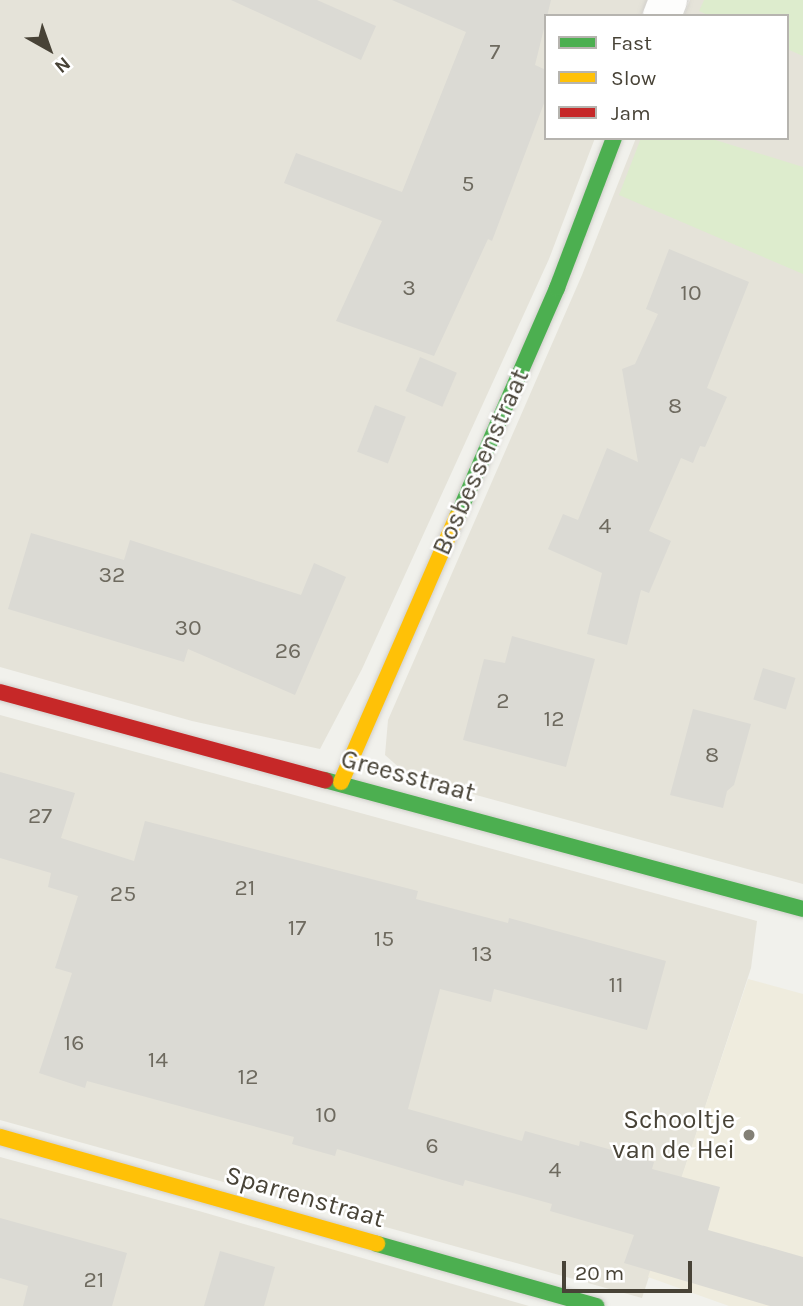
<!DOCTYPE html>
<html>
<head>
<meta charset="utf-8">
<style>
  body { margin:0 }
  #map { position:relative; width:803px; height:1306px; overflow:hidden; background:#f1f1ec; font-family:Karla,sans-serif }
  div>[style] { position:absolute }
  .residential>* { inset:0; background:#e5e3d9 }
  .education>* { inset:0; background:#efecde }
  .green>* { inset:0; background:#ddeccd }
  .building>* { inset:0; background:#dbdad4; transform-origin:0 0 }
  .roads { filter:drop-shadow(0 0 2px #d0ceca) drop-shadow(0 0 2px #d0ceca) }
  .street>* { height:38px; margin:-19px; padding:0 19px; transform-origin:19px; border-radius:19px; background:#fdfdfc }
  .fast>* { height:16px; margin:-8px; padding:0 8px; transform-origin:8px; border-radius:8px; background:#4caf50 }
  .slow>* { height:16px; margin:-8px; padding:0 8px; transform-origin:8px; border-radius:8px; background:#ffc107 }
  .jam>* { height:16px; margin:-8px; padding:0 8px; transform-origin:8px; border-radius:8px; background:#c62828 }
  .dots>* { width:19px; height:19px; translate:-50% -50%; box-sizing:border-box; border:4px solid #fff; border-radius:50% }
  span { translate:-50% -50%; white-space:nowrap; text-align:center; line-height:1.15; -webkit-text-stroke:5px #fff; paint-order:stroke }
  .number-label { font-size:23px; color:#6e6a5f }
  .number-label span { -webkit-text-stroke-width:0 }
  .street-label { font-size:26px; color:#484337 }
  .poi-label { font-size:26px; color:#484337 }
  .right { translate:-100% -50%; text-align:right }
  .legend { position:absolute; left:544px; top:14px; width:245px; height:126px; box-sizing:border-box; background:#fff; border:2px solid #b6b4af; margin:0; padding:9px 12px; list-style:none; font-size:21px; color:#484337 }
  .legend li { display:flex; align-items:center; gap:14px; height:35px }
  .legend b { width:35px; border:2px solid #b6b4af }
  .north { position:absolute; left:14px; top:14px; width:70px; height:70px; -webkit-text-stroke:5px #fff; paint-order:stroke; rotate:140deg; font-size:19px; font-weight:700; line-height:28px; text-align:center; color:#484337 }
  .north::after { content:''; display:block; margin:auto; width:24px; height:32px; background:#484337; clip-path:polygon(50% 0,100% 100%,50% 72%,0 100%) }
  .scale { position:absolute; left:562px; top:1261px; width:130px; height:32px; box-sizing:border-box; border:4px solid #484337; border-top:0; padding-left:9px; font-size:21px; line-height:24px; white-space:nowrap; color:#484337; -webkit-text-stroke:5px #fff; paint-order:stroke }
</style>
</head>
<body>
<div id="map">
  <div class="residential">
    <div style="clip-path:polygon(0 0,647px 0,641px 16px,546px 16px,546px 138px,595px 138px,549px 259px,362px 669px,320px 749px,192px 721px,0 667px)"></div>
    <div style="clip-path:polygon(690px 0,803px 0,803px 884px,410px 777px,385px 755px,388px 720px,582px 275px,636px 138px,787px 138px,787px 16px,684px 16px)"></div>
    <div style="clip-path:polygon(0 715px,757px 921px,751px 968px,642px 1298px,0 1120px)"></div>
    <div style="clip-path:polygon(0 1157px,199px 1211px,529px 1306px,0 1306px)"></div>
  </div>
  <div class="education">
    <div style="clip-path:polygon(748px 979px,803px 994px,803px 1306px,729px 1306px,648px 1277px)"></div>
  </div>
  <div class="green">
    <div style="clip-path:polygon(704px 0,803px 0,803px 56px,787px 49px,787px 16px,710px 16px,699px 11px)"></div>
    <div style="clip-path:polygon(641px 138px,709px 138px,803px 167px,803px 274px,619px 195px)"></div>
  </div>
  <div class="building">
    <div style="clip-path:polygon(231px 0,317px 0,376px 26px,361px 60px)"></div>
    <div style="clip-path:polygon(392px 0,551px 0,535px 65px,546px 70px,546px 98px,492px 241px,488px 239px,434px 356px,336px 321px,382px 221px,284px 183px,296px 153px,402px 192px,466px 32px)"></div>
    <div style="clip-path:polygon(669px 249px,749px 282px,707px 388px,727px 397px,705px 447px,700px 446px,693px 463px,681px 458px,649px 531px,671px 541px,649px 593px,641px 590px,627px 645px,587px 634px,602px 573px,548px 549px,563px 514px,578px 520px,607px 448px,638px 462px,622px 369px,635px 364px,658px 314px,646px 309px)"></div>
    <div style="left:420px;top:357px;width:40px;height:37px;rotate:23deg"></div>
    <div style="left:375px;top:405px;width:33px;height:50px;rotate:21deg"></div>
    <div style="clip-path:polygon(31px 533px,124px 560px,130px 540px,301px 595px,314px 563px,346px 577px,295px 695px,188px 649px,184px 662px,8px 609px)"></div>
    <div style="clip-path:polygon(512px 636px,595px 659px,566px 767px,463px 740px,484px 659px,505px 663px)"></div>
    <div style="left:763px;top:668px;width:34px;height:33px;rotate:17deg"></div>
    <div style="clip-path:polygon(693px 709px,751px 724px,734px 785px,727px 791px,723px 808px,670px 795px)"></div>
    <div style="clip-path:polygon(0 772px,75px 793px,61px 838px,134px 861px,145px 821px,418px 891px,416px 899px,508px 923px,509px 918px,666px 961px,647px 1030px,494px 989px,491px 1002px,440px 989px,408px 1109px,522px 1141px,525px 1131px,579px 1146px,580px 1141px,654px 1162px,652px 1169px,720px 1187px,708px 1230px,803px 1257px,803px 1306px,770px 1306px,624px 1263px,634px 1235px,550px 1211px,552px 1204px,465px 1180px,463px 1186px,337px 1149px,335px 1156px,292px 1144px,294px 1137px,87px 1081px,85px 1088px,39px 1073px,72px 973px,55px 968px,78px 896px,48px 887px,51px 873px,0 858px)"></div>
    <div style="clip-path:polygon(0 1218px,127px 1253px,112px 1306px,23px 1306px,28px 1286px,0 1278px)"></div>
    <div style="clip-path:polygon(220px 1251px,275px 1267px,264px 1306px,204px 1306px)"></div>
  </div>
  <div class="roads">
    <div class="street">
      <div style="left:662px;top:16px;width:17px;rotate:-69deg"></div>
    </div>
    <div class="fast">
      <div style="left:457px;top:517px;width:250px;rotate:-66.4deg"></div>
      <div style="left:557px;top:288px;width:160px;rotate:-69.2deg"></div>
      <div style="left:325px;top:780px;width:495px;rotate:15.1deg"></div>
      <div style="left:377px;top:1244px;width:228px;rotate:15.8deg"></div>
    </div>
    <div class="slow">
      <div style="left:341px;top:782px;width:289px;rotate:-66.4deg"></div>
      <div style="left:0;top:1137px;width:392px;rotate:15.8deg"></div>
    </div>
    <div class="jam">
      <div style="left:0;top:692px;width:337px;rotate:15.2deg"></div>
    </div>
  </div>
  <div class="dots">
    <div style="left:749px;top:1135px;background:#838076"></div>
  </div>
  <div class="number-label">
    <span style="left:495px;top:52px">7</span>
    <span style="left:468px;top:184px">5</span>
    <span style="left:409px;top:288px">3</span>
    <span style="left:691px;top:293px">10</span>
    <span style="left:675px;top:406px">8</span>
    <span style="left:605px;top:526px">4</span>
    <span style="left:112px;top:575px">32</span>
    <span style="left:188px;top:628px">30</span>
    <span style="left:288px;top:651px">26</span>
    <span style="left:503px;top:701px">2</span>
    <span style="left:554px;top:719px">12</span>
    <span style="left:712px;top:755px">8</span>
    <span style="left:40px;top:816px">27</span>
    <span style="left:245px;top:888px">21</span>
    <span style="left:123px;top:894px">25</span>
    <span style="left:297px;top:928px">17</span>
    <span style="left:384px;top:939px">15</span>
    <span style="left:482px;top:954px">13</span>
    <span style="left:616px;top:985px">11</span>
    <span style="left:74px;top:1043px">16</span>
    <span style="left:158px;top:1060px">14</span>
    <span style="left:248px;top:1077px">12</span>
    <span style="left:326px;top:1115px">10</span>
    <span style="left:432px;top:1146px">6</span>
    <span style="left:555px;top:1170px">4</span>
    <span style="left:94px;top:1280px">21</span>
  </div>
  <div class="street-label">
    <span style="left:481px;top:462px;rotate:-66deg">Bosbessenstraat</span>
    <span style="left:408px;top:776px;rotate:15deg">Greesstraat</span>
    <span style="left:305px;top:1197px;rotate:16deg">Sparrenstraat</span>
  </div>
  <div class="poi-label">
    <span class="right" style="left:735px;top:1135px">Schooltje<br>van de Hei</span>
  </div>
  <ul class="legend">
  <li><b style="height:9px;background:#4caf50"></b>Fast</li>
  <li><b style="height:9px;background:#ffc107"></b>Slow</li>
  <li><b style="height:9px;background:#c62828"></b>Jam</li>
  </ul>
  <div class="north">N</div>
  <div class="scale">20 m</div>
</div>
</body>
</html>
